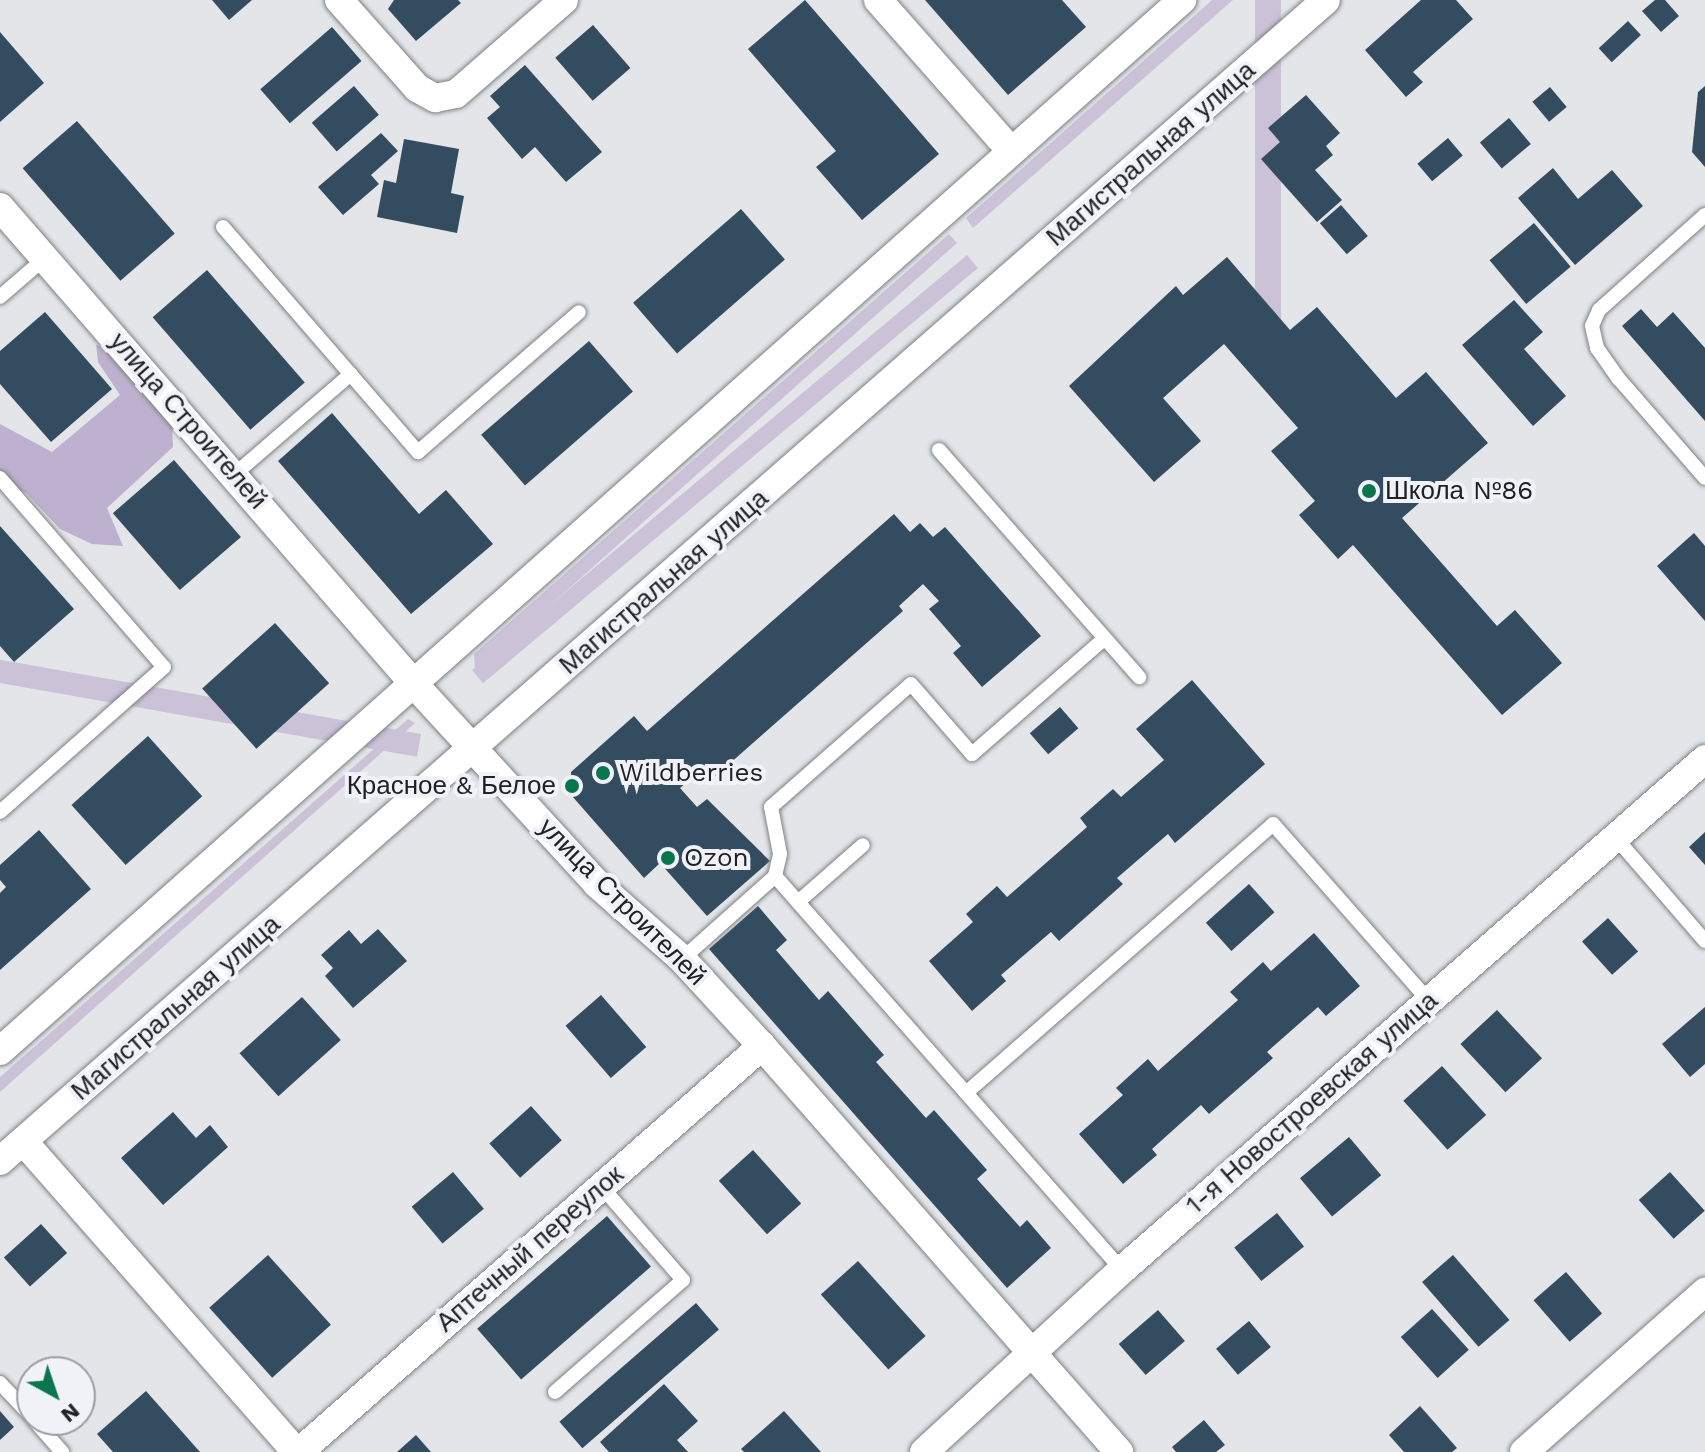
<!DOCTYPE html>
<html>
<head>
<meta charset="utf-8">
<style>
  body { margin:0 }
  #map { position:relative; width:1705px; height:1452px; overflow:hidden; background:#e3e5e9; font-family:"Work Sans",sans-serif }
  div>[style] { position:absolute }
  .green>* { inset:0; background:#cbc2d8; transform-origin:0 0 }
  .forest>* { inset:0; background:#beb1cf }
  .building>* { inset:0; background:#334c5f; transform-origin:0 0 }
  .roads { filter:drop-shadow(0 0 2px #7e8083) drop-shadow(0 0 2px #7e8083) }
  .service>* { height:14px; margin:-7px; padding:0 7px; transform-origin:7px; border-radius:7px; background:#fff }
  .minor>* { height:28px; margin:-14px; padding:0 14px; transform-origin:14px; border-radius:14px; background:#fff }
  .dots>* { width:22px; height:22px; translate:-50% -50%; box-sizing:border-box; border:4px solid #f0f2f7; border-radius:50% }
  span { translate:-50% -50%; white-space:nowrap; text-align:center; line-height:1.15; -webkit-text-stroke:8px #f0f2f7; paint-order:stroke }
  .street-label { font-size:26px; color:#202123 }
  .poi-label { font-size:26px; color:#202123 }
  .left { translate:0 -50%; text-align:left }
  .right { translate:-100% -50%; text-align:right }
  .north { position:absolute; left:16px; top:1356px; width:80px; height:80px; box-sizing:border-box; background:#f0f2f7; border:2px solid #9d9ea2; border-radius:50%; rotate:140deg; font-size:22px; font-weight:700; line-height:32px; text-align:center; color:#202123 }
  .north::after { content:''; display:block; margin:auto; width:28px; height:36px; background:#0b754e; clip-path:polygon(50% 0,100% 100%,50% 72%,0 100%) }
</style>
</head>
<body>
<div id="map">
  <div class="green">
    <div style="clip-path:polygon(1212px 0,1233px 0,973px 228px,966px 218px)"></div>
    <div style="left:1255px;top:0;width:26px;height:364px"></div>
    <div style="clip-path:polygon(949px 234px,957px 243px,475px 672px,474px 654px)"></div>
    <div style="left:967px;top:255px;width:17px;height:646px;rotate:50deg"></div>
    <div style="clip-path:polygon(408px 719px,415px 723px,0 1092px,0 1077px)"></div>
    <div style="left:421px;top:734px;width:23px;height:564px;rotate:100deg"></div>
  </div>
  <div class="forest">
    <div style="clip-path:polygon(96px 345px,111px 349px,172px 421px,173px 447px,107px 508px,123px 546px,92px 544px,60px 529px,26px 493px,0 479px,0 424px,52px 452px,120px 395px,98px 362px)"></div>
  </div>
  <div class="building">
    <div style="clip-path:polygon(212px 0,252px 0,229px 20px)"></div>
    <div style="clip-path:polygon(394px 0,458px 0,461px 3px,416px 41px,388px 9px)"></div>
    <div style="clip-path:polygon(805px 0,939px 154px,862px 220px,816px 167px,836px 151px,748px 49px)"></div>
    <div style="clip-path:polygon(925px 0,1062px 0,1086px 27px,1008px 95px)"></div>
    <div style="clip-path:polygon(1421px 0,1456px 0,1473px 19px,1413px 72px,1423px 82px,1406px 97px,1365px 50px)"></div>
    <div style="clip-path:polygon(1655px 0,1665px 0,1679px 16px,1661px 32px,1642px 11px)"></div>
    <div style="left:1628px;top:21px;width:19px;height:40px;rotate:47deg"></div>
    <div style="left:593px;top:25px;width:57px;height:50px;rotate:49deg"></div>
    <div style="left:332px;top:27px;width:45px;height:95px;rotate:49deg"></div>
    <div style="clip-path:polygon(0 32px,44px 83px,0 122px)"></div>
    <div style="clip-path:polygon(525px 65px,602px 152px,566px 182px,535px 147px,522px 159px,487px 118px,500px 107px,490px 96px)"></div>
    <div style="left:354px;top:86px;width:38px;height:56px;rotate:49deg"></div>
    <div style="clip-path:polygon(1705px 86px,1705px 167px,1692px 152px,1698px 92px)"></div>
    <div style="left:1550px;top:87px;width:26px;height:23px;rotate:50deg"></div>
    <div style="clip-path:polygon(1306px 95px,1340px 133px,1326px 146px,1333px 155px,1315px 170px,1342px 200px,1317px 222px,1261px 159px,1280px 142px,1268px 128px)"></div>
    <div style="left:1509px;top:118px;width:34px;height:38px;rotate:50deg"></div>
    <div style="left:77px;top:121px;width:149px;height:72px;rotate:49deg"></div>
    <div style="clip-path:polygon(381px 133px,398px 151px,371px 175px,379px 184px,343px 215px,318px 187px)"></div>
    <div style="left:1448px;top:138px;width:23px;height:40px;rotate:50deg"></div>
    <div style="clip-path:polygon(404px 139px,459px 149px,451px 193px,464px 196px,457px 233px,377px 217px,384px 180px,396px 183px)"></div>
    <div style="clip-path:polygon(1553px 168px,1578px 199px,1612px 170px,1643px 206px,1575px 265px,1518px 198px)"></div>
    <div style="left:1341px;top:205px;width:41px;height:28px;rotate:49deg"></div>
    <div style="left:741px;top:209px;width:67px;height:143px;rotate:49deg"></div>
    <div style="left:1534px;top:223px;width:57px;height:58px;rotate:50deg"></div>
    <div style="clip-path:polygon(1227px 257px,1290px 330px,1317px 307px,1396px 398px,1426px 372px,1488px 443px,1402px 518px,1497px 626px,1515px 610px,1562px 663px,1502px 715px,1353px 545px,1338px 559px,1299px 515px,1315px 501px,1271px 451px,1298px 428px,1224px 344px,1163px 398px,1201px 441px,1154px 482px,1069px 386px,1176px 286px,1183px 295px)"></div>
    <div style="left:207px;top:270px;width:149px;height:72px;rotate:49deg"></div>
    <div style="clip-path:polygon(1514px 300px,1543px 332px,1524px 349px,1566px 396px,1533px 426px,1462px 345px)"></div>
    <div style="clip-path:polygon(1641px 309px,1657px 327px,1673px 312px,1705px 348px,1705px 421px,1622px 326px)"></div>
    <div style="clip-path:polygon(45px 312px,112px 389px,51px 442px,0 384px,0 351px)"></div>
    <div style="left:589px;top:341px;width:67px;height:143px;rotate:49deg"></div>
    <div style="clip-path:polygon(332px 413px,419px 514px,446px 490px,493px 544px,411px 614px,278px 461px)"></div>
    <div style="left:174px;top:460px;width:102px;height:81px;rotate:49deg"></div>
    <div style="clip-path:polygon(894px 514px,910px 532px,920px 523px,933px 537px,945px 527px,1041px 636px,982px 687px,953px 653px,961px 646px,929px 609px,939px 601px,923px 584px,899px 606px,903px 611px,711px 780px,702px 769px,680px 788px,697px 807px,707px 799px,770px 861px,707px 916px,660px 863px,644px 878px,572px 796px,571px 772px,634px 716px,647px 731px)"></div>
    <div style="clip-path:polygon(0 526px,74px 609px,14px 662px,0 646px)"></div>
    <div style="clip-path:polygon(1694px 533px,1705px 546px,1705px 621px,1657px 566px)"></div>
    <div style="left:275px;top:623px;width:81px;height:98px;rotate:48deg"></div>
    <div style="clip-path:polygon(1192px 680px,1265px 764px,1175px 843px,1168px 834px,1117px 878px,1123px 884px,1059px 941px,1051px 932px,1001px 975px,1006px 981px,972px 1011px,929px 961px,973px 922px,966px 914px,997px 886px,1007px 897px,1087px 827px,1080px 818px,1113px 789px,1121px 797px,1164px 760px,1136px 729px)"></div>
    <div style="left:1060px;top:707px;width:28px;height:40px;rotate:49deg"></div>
    <div style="left:148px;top:736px;width:81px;height:103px;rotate:48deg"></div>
    <div style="clip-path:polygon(39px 830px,91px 889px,0 970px,0 893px,6px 887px,0 880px,0 865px)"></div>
    <div style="clip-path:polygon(1705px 832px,1705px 865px,1689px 847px)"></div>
    <div style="left:1249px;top:884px;width:38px;height:58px;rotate:48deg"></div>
    <div style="clip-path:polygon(758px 906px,787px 940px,776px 950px,819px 1000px,828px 991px,884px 1055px,876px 1062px,926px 1118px,934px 1110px,987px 1170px,977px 1179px,1020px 1227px,1027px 1220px,1051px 1248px,1007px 1288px,709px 949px)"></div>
    <div style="left:1608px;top:918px;width:45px;height:35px;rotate:48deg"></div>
    <div style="clip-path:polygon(378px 929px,407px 961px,353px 1008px,325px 976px,333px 968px,321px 955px,349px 930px,361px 944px)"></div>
    <div style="clip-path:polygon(1314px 933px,1360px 986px,1326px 1016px,1318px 1007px,1267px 1052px,1273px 1058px,1209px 1114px,1201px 1105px,1152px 1149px,1157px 1155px,1123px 1184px,1079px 1134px,1123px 1095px,1116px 1088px,1148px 1059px,1158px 1071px,1238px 1000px,1230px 992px,1263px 962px,1271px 971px)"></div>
    <div style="left:601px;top:995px;width:69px;height:47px;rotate:49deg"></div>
    <div style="left:302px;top:997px;width:58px;height:84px;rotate:48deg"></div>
    <div style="clip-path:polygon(1705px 1007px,1705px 1064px,1690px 1077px,1662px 1044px)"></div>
    <div style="left:1497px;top:1010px;width:66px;height:50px;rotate:47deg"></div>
    <div style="left:1442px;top:1066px;width:66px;height:52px;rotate:48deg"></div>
    <div style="left:531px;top:1106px;width:46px;height:56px;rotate:48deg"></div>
    <div style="clip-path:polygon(173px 1112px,196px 1138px,210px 1125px,228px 1147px,163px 1205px,121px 1158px)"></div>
    <div style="left:1349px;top:1137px;width:50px;height:64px;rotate:50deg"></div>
    <div style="left:753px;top:1150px;width:72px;height:46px;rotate:48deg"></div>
    <div style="left:453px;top:1172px;width:48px;height:54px;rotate:50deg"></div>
    <div style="left:1670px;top:1172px;width:52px;height:42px;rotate:48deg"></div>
    <div style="left:1277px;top:1213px;width:43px;height:55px;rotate:51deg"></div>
    <div style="left:607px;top:1216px;width:67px;height:172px;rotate:49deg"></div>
    <div style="left:41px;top:1224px;width:39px;height:50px;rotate:48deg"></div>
    <div style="left:268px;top:1255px;width:94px;height:79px;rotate:48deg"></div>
    <div style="left:1453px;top:1255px;width:86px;height:41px;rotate:49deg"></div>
    <div style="left:858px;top:1261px;width:101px;height:50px;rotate:48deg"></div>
    <div style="left:1566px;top:1272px;width:55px;height:43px;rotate:49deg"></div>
    <div style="left:696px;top:1303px;width:35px;height:181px;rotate:49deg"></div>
    <div style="left:1432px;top:1309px;width:55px;height:42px;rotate:48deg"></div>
    <div style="left:1158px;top:1310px;width:41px;height:52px;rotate:49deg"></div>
    <div style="left:1249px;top:1321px;width:34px;height:43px;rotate:50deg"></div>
    <div style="clip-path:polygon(664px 1384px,698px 1421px,677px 1440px,688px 1452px,609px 1452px,600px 1442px)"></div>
    <div style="clip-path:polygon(146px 1391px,200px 1452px,113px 1452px,97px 1434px)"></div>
    <div style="clip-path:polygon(1420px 1406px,1457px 1448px,1452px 1452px,1404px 1452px,1389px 1435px)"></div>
    <div style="clip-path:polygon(0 1411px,14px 1427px,0 1440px)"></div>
    <div style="clip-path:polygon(784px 1411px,821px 1452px,744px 1452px,741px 1449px)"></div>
    <div style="clip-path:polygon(1204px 1420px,1225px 1445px,1216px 1452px,1176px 1452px,1172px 1447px)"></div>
    <div style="clip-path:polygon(416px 1435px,431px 1452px,397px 1452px)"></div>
  </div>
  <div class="roads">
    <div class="service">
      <div style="left:1705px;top:215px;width:142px;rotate:138.1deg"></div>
      <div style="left:1599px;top:310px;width:17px;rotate:114deg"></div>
      <div style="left:1592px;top:326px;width:23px;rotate:77deg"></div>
      <div style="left:1597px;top:348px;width:38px;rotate:55deg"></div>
      <div style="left:1619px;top:379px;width:131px;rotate:49deg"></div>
      <div style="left:223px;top:227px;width:298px;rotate:49.1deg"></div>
      <div style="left:418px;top:452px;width:213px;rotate:-41deg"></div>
      <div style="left:0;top:297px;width:60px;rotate:-40.9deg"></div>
      <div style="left:939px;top:450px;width:303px;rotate:48.6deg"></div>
      <div style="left:235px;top:474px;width:153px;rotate:-40.8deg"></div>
      <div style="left:0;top:478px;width:250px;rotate:49.1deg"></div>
      <div style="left:164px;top:667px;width:219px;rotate:138.5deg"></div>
      <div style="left:1616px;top:838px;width:136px;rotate:49.2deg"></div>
      <div style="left:775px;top:876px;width:23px;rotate:-77deg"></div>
      <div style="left:780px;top:854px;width:48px;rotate:-100.8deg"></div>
      <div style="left:771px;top:807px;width:186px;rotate:-41.3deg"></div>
      <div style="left:911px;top:684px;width:93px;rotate:48.9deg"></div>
      <div style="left:972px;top:754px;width:176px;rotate:-41.1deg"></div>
      <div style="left:798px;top:902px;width:86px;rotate:-41.2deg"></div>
      <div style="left:682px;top:959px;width:125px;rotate:-41.7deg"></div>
      <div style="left:775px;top:876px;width:525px;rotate:48.63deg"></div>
      <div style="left:966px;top:1093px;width:408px;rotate:-41.2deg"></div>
      <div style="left:1273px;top:824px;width:236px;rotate:48.6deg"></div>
      <div style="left:0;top:1383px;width:47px;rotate:46.7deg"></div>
      <div style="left:555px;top:1392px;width:170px;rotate:-41.2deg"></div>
      <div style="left:683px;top:1280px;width:125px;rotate:-131.1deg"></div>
      <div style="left:34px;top:1420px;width:43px;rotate:48.8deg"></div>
    </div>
    <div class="minor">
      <div style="left:339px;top:0;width:118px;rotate:48.4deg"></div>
      <div style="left:417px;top:88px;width:21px;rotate:29deg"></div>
      <div style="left:435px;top:98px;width:21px;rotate:-11deg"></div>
      <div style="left:456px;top:94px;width:143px;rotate:-41deg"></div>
      <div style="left:878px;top:0;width:201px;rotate:48.6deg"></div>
      <div style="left:0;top:207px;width:632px;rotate:49.04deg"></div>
      <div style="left:414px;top:684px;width:271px;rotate:47.5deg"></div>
      <div style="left:597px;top:884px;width:113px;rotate:41.4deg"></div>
      <div style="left:682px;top:959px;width:118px;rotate:47.4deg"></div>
      <div style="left:762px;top:1046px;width:541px;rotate:48.67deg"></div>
      <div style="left:0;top:1051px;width:1582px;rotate:-41.64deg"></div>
      <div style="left:23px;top:1141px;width:414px;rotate:48.7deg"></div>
      <div style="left:0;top:1161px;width:1762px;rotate:-41.2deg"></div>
      <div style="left:299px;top:1452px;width:616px;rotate:-41.25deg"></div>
      <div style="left:924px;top:1452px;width:269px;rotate:-42.6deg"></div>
      <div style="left:1122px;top:1270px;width:775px;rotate:-41.23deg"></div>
      <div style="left:1524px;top:1452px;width:242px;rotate:-41.5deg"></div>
    </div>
  </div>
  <div class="dots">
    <div style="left:1369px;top:491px;background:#0b754e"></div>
    <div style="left:603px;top:773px;background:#0b754e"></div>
    <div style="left:572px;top:786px;background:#0b754e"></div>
    <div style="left:668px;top:858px;background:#0b754e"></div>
  </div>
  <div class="street-label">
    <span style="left:1151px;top:154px;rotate:-41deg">Магистральная улица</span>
    <span style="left:188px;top:421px;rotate:49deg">улица Строителей</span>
    <span style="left:664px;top:582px;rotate:-41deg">Магистральная улица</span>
    <span style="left:622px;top:902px;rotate:45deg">улица Строителей</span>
    <span style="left:176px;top:1008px;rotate:-41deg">Магистральная улица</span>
    <span style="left:1312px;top:1103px;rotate:-41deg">1-я Новостроевская улица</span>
    <span style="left:530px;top:1249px;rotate:-41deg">Аптечный переулок</span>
  </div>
  <div class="poi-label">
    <span class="left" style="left:1385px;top:491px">Школа №86</span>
    <span class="left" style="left:619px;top:773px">Wildberries</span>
    <span class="right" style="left:556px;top:786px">Красное &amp; Белое</span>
    <span class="left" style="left:684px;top:858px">Ozon</span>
  </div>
  <div class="north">N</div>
</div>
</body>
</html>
